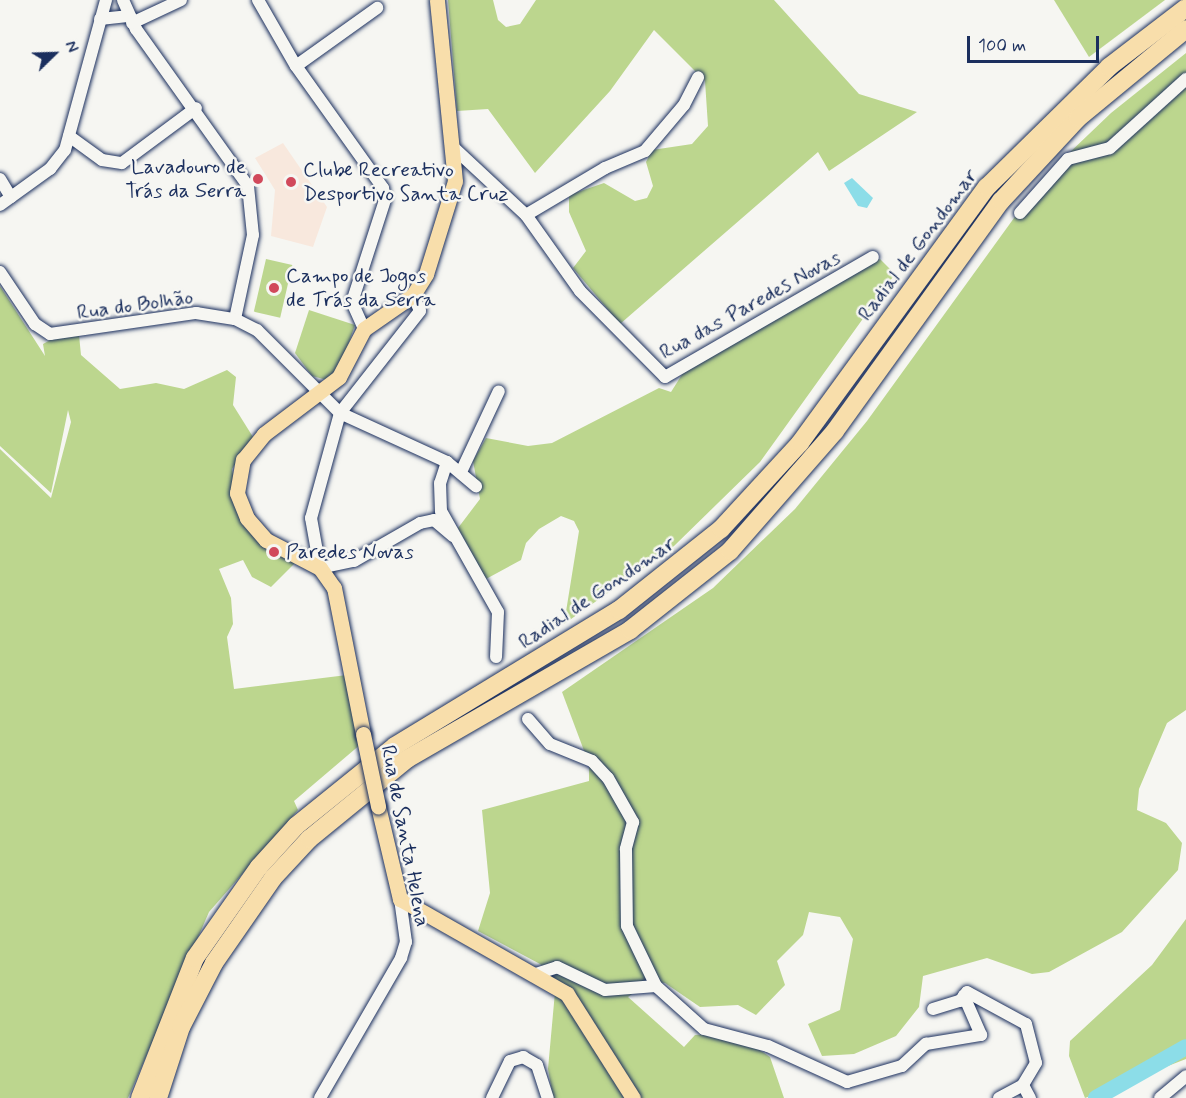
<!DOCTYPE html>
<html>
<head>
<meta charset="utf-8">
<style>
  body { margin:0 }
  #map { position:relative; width:1186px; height:1098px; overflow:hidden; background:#f6f6f2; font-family:Mynerve,sans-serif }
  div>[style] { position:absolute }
  .built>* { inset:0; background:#f8e8dd }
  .green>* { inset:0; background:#bcd68e; transform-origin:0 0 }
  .water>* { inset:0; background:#8cdde8 }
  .river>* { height:16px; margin:-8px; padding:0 8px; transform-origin:8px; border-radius:8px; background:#8cdde8 }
  .roads { filter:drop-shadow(0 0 2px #1b2f5e) drop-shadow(0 0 2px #1b2f5e) }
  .minor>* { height:12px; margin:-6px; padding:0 6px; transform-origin:6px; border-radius:6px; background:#f6f6f2 }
  .major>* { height:15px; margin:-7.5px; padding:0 7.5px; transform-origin:7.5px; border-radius:7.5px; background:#f8deab }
  .highway>* { height:18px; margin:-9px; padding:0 9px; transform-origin:9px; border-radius:9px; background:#f8deab }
  .bridges { filter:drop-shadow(0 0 2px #1b2f5e) drop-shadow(0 0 2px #1b2f5e) }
  .major-bridge>* { height:15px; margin:-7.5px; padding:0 7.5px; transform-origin:7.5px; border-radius:7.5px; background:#f8deab }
  .dots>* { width:16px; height:16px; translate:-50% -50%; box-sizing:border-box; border:3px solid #f6f6f2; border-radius:50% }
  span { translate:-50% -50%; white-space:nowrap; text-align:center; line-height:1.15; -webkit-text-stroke:5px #f6f6f2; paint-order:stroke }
  .poi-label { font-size:21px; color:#1b2f5e }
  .right { translate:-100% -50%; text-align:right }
  .left { translate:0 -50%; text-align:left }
  .street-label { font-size:21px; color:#1b2f5e }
  .north { position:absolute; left:24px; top:24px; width:60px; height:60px; -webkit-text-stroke:4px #f6f6f2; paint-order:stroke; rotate:67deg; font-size:16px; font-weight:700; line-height:24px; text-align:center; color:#1b2f5e }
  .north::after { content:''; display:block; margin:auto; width:21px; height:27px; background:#1b2f5e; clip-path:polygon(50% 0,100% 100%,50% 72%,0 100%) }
  .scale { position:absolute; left:967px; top:36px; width:132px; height:27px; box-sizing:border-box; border:3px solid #1b2f5e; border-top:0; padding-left:8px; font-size:18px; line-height:21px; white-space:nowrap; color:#1b2f5e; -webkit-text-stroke:4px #f6f6f2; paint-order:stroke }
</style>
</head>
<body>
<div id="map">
  <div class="built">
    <div style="clip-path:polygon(283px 143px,327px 207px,313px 247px,271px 236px,275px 190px,255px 158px)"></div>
  </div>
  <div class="green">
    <div style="clip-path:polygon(448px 0,493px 0,498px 20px,506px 27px,520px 24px,536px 0,774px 0,859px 94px,917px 112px,829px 171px,818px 152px,620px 324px,573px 268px,586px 251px,569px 212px,569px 195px,604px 183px,635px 201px,647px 198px,653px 186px,646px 162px,652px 150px,692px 144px,708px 126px,705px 81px,654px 30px,610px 91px,535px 173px,488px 109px,457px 111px)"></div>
    <div style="clip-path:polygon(1054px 0,1165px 0,1089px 57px)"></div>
    <div style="clip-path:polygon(1186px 53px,1186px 710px,1167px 723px,1139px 789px,1137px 810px,1166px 823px,1182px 843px,1178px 870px,1122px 932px,1049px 972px,1032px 974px,987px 958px,923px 976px,919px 1007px,896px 1036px,854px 1054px,822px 1056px,808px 1024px,840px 1010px,853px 939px,840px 917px,809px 912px,803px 935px,777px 961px,785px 985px,756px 1015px,738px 1005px,700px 1007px,665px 983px,650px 981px,628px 997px,684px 1047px,695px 1035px,710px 1034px,748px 1042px,770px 1057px,784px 1098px,553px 1098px,548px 1069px,556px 981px,540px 964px,478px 931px,490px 893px,482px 810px,589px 781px,589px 764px,562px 692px,713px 588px,795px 509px,867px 421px,1043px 178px,1111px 113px)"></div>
    <div style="left:266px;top:259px;width:27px;height:54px;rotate:13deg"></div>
    <div style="clip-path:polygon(880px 259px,895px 274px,760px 462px,674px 546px,564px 624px,579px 531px,574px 521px,561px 516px,539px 529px,526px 543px,521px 560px,486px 579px,458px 528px,480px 499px,473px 461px,486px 438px,528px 446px,552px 443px,659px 388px,671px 392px,683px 373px)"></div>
    <div style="clip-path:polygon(0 286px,45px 356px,43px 344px,78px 325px,81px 355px,120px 389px,156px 383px,184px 389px,227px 370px,236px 377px,233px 405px,253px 437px,232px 469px,241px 520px,297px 561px,271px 587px,252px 577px,243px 560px,219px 569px,231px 598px,233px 624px,227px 637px,234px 689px,347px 675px,361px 744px,294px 801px,298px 810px,209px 912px,128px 1098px,0 1098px,0 449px,51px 498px,71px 422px,68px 410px,51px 493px,0 446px)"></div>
    <div style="clip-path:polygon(309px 310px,355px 325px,340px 368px,327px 380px,312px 376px,295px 353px)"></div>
    <div style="clip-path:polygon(1186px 919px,1186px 1059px,1085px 1098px,1069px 1056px,1070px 1041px,1152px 965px)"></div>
  </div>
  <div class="water">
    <div style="clip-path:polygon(852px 178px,873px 198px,867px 208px,858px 206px,844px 183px)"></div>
  </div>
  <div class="river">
    <div style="left:1096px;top:1098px;width:103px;rotate:-29.5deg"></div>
  </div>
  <div class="roads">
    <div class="minor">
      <div style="left:123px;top:0;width:32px;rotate:66deg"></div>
      <div style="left:136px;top:29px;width:193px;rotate:54.5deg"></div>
      <div style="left:248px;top:186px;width:49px;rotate:84.2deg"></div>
      <div style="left:253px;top:235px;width:86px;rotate:102.1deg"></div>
      <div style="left:258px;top:0;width:76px;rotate:60.1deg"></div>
      <div style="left:296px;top:66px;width:150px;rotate:54.5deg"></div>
      <div style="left:383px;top:188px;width:12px;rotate:81deg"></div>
      <div style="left:385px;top:200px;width:107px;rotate:107.9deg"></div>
      <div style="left:352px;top:302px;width:30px;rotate:66deg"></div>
      <div style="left:100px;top:19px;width:30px;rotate:-6deg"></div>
      <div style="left:132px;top:23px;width:54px;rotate:-25.1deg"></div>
      <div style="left:296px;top:66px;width:100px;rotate:-35.6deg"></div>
      <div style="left:69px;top:136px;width:41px;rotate:36deg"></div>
      <div style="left:102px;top:160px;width:20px;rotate:9deg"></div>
      <div style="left:122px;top:163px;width:92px;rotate:-36.6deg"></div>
      <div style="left:455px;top:149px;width:97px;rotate:42.9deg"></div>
      <div style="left:526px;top:215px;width:93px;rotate:54.6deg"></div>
      <div style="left:580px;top:291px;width:121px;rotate:45.3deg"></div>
      <div style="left:665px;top:377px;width:240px;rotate:-30deg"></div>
      <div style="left:0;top:179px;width:21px;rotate:59deg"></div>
      <div style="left:0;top:205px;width:62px;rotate:-35.8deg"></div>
      <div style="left:50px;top:169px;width:24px;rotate:-52deg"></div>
      <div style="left:65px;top:150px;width:156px;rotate:-74.7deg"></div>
      <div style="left:1020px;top:213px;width:72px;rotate:-48.4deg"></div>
      <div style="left:1068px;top:159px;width:43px;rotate:-14.7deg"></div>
      <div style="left:1110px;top:148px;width:103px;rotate:-42.2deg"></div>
      <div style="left:526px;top:215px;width:92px;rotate:-30.7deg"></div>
      <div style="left:605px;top:168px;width:43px;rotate:-23deg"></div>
      <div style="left:645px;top:151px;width:60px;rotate:-49.7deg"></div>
      <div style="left:684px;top:105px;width:31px;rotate:-63deg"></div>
      <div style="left:0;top:272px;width:63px;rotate:56.1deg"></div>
      <div style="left:35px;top:324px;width:18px;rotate:34deg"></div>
      <div style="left:50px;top:334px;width:148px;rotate:-8.2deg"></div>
      <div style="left:196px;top:313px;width:39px;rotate:9deg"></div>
      <div style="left:235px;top:319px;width:25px;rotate:27deg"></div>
      <div style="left:257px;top:330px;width:117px;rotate:45deg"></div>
      <div style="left:340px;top:413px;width:118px;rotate:24.6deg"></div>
      <div style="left:447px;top:462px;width:38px;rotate:40deg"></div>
      <div style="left:413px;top:295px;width:17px;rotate:66deg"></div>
      <div style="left:420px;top:311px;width:130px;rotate:128.1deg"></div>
      <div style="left:340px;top:413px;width:109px;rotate:105.4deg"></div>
      <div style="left:311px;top:518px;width:51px;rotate:79.8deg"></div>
      <div style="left:320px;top:568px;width:35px;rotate:-12deg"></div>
      <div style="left:354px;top:561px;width:76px;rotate:-29.9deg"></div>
      <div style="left:420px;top:523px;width:14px;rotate:-12deg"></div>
      <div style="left:434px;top:520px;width:25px;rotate:40deg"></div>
      <div style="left:447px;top:462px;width:22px;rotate:108deg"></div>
      <div style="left:440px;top:483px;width:28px;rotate:88deg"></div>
      <div style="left:441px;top:511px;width:116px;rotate:60.6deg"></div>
      <div style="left:498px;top:612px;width:45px;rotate:92.5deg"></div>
      <div style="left:461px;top:472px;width:89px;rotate:-64.9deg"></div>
      <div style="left:528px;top:719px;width:33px;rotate:49deg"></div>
      <div style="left:550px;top:744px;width:45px;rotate:22deg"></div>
      <div style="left:592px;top:761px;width:23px;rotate:47deg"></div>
      <div style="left:608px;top:778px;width:51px;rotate:60.4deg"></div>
      <div style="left:633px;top:822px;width:28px;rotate:105deg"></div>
      <div style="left:626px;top:849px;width:77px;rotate:89.3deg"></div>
      <div style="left:627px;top:926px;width:67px;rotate:64.2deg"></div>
      <div style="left:536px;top:974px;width:22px;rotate:-18deg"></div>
      <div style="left:557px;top:967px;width:53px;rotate:25.6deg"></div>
      <div style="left:605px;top:990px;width:51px;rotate:-4.5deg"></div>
      <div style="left:656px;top:986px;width:64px;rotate:41.9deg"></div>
      <div style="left:704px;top:1029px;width:66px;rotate:14.9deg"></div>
      <div style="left:768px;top:1046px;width:87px;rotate:24.5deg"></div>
      <div style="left:847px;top:1082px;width:57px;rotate:-16.2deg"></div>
      <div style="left:902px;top:1066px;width:33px;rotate:-43deg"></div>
      <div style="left:926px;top:1044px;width:56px;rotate:-9.3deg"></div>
      <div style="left:981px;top:1035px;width:43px;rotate:-113.6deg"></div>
      <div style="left:933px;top:1009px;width:28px;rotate:-17deg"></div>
      <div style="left:960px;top:1001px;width:11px;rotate:-52deg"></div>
      <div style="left:967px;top:992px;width:67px;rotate:28.5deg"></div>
      <div style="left:1026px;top:1024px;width:40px;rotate:75.6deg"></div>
      <div style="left:1036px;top:1063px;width:26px;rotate:121deg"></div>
      <div style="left:1023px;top:1085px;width:15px;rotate:62deg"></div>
      <div style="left:320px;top:1098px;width:162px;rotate:-59.9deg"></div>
      <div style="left:401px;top:958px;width:17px;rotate:-73deg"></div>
      <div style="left:406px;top:942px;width:43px;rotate:-97.9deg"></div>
      <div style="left:492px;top:1098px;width:41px;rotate:-64.1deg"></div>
      <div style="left:510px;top:1061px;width:14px;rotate:-17deg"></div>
      <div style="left:523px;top:1057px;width:16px;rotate:30deg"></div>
      <div style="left:537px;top:1065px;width:35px;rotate:72deg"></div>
      <div style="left:999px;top:1098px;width:27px;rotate:-28deg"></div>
      <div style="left:1160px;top:1098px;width:34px;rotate:-40deg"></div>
    </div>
    <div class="major">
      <div style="left:363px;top:734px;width:149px;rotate:-101.2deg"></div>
      <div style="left:334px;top:588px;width:24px;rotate:-125deg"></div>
      <div style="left:320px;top:568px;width:61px;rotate:-152.6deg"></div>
      <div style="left:266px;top:540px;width:29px;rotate:-131deg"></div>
      <div style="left:247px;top:518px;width:27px;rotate:-112deg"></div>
      <div style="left:237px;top:493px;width:34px;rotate:-80deg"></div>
      <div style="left:243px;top:460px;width:33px;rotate:-51deg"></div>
      <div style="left:264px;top:434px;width:94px;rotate:-37.2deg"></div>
      <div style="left:339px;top:377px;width:54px;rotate:-62.5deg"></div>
      <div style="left:364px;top:329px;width:60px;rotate:-34.8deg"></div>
      <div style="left:413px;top:295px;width:25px;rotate:-58deg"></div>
      <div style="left:426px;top:274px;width:97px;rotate:-72.7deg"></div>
      <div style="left:455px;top:181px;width:182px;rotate:-95.7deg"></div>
      <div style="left:378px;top:806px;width:96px;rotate:76.7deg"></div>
      <div style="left:400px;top:899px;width:192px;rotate:29.6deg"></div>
      <div style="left:567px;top:994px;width:123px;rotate:57.6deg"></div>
    </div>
    <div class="highway">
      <div style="left:140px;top:1098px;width:150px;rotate:-68.6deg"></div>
      <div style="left:195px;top:958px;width:111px;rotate:-54.9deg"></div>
      <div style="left:259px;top:867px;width:55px;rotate:-47.9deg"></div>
      <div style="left:296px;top:826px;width:127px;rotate:-38.9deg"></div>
      <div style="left:395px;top:746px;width:262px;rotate:-31.3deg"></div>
      <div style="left:619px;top:610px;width:130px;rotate:-38.5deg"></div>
      <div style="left:721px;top:529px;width:117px;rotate:-47.4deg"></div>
      <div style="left:800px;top:443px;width:317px;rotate:-53.9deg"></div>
      <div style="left:987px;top:187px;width:171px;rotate:-44.5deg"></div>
      <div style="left:1109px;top:67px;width:97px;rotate:-37.5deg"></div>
      <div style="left:158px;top:1098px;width:75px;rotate:-72.1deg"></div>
      <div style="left:181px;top:1027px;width:72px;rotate:-62.7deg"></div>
      <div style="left:214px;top:963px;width:103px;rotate:-55.2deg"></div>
      <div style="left:273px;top:878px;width:53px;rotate:-47.3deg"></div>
      <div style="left:309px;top:839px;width:127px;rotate:-39.2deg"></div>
      <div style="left:407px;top:759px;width:258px;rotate:-30deg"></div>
      <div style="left:630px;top:630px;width:127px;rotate:-38.3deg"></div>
      <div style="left:730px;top:551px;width:159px;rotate:-48.8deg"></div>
      <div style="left:835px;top:431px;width:284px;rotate:-54.2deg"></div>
      <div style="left:1001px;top:201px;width:113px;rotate:-47.1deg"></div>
      <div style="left:1078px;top:118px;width:140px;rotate:-39.5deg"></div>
    </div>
  </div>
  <div class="bridges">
    <div class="major-bridge">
      <div style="left:363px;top:734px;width:74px;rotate:78.2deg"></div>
    </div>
  </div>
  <div class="dots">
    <div style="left:258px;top:179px;background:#d1495b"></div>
    <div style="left:291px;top:182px;background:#d1495b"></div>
    <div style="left:274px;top:288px;background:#d1495b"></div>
    <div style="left:274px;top:552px;background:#d1495b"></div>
  </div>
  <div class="poi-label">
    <span class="right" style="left:246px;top:179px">Lavadouro de<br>Trás da Serra</span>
    <span class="left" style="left:303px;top:182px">Clube Recreativo<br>Desportivo Santa Cruz</span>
    <span class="left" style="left:286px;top:288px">Campo de Jogos<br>de Trás da Serra</span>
    <span class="left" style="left:286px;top:552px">Paredes Novas</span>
  </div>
  <div class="street-label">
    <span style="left:918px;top:245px;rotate:-53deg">Radial de Gondomar</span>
    <span style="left:135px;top:305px;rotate:-8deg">Rua do Bolhão</span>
    <span style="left:750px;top:305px;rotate:-29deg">Rua das Paredes Novas</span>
    <span style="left:597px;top:593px;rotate:-34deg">Radial de Gondomar</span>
    <span style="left:405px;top:836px;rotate:79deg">Rua de Santa Helena</span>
  </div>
  <div class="north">N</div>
  <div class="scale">100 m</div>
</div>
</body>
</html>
